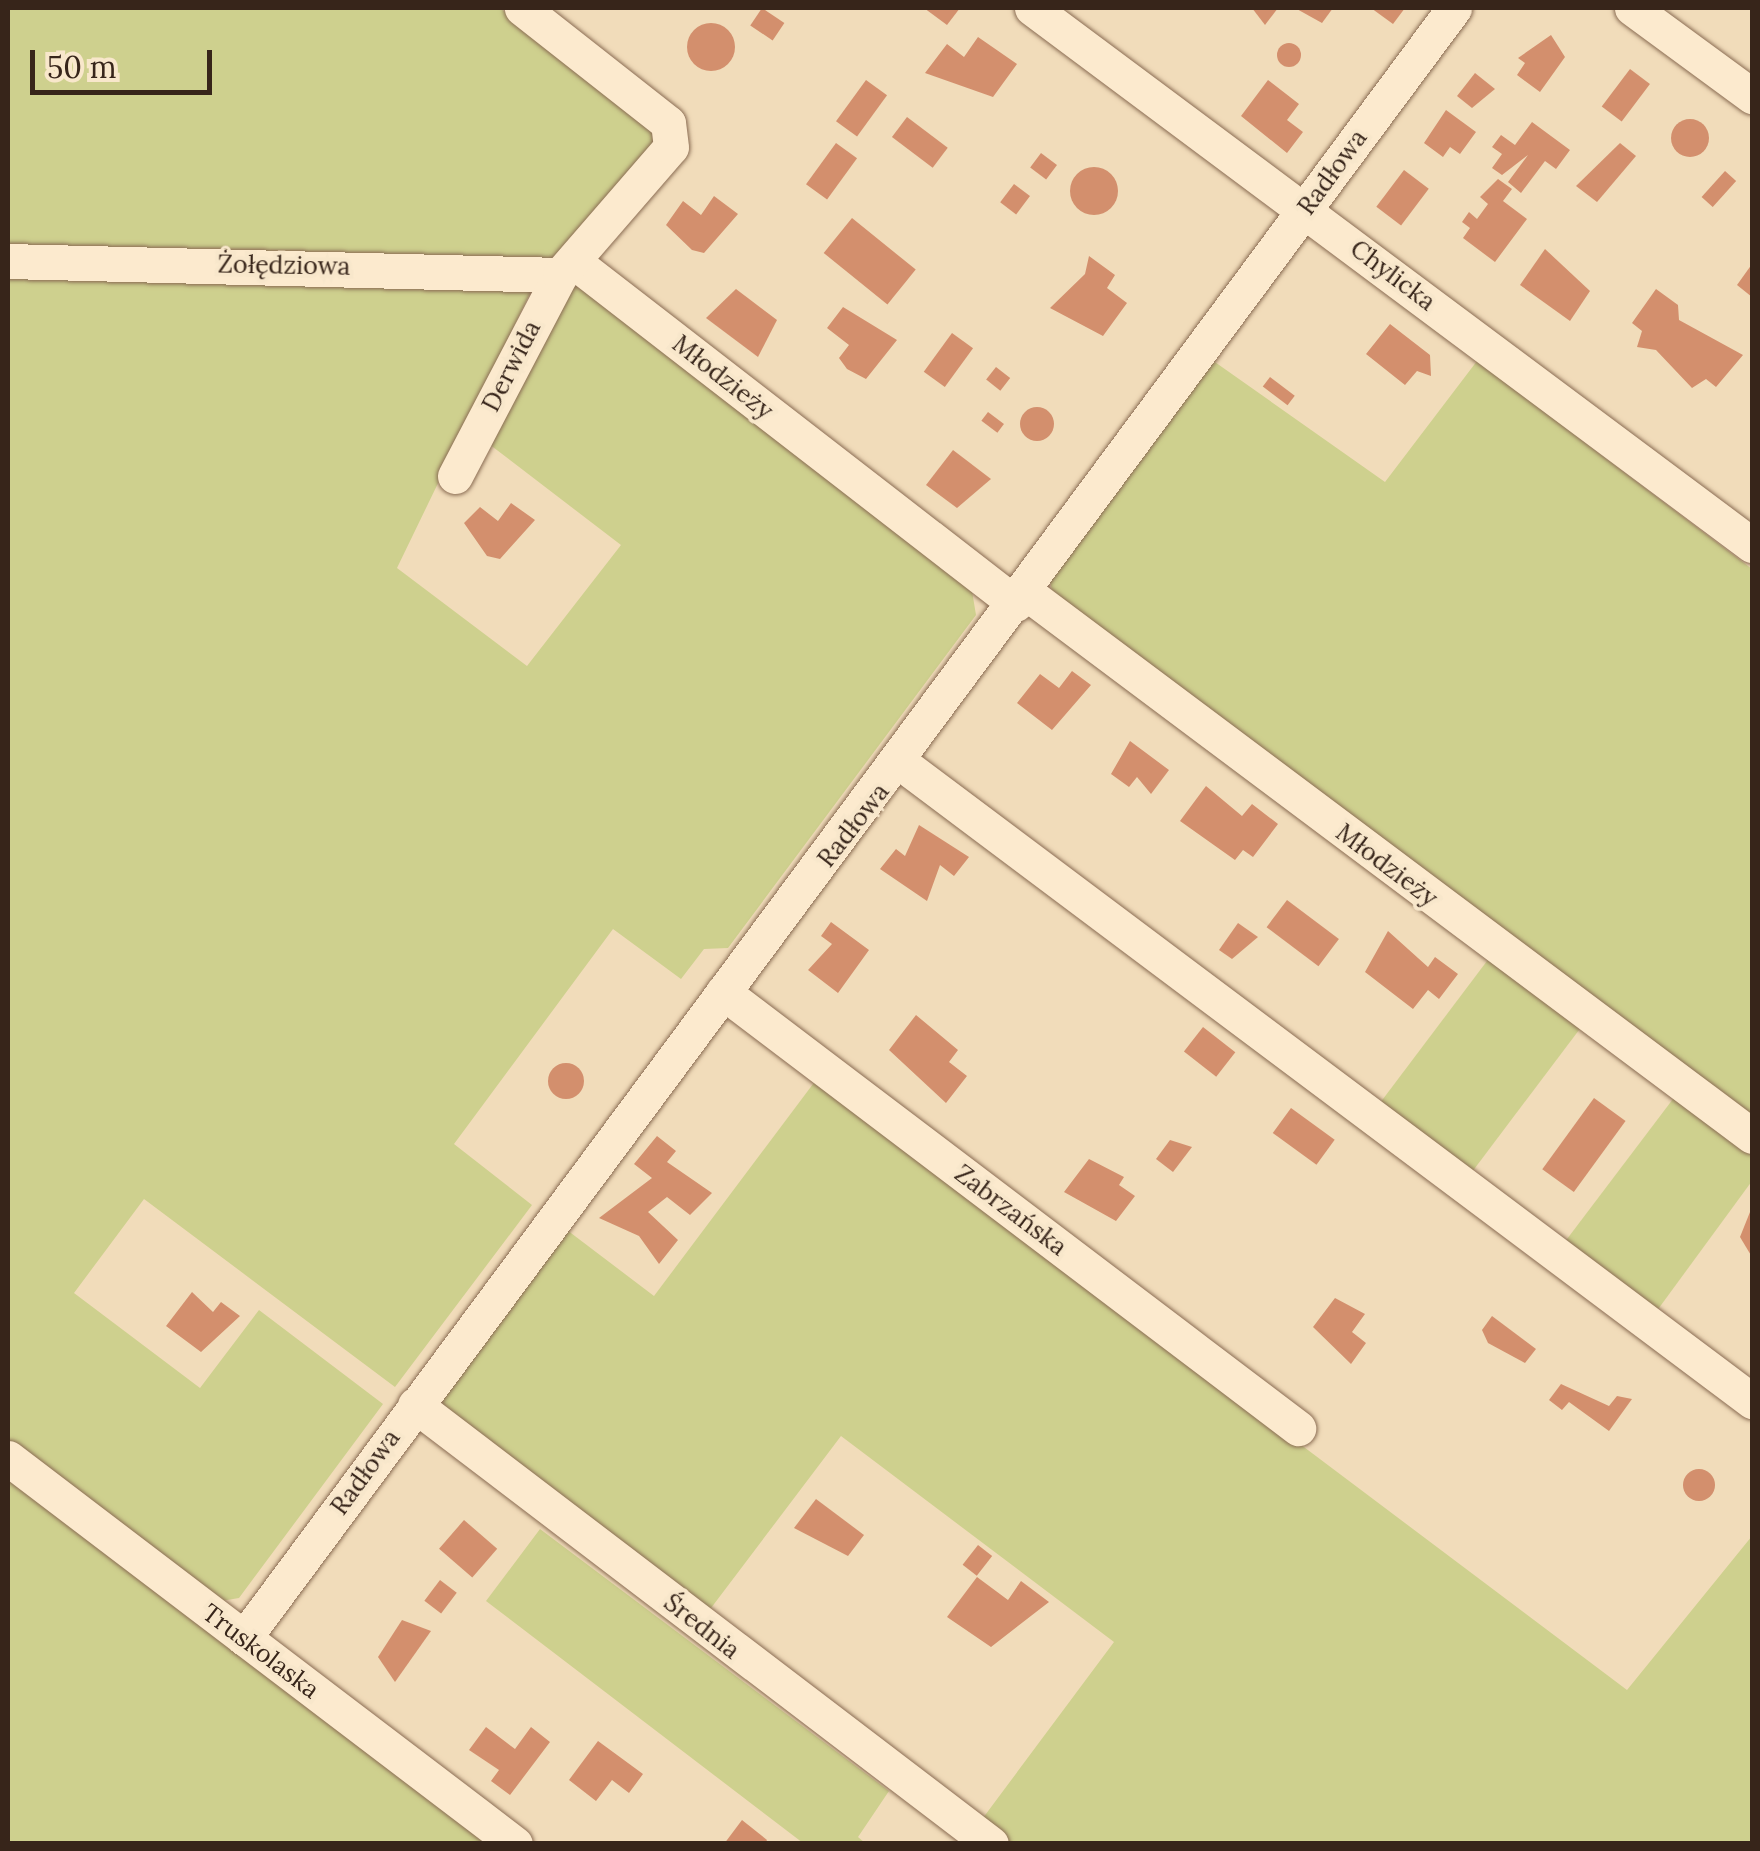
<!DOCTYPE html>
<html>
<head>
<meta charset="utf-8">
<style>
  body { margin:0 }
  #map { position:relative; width:1760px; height:1851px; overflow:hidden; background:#f1dcba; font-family:Lora,serif }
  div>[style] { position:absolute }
  .green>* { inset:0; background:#ced08e; transform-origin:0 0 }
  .building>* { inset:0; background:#d38f6d; transform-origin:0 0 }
  .round { border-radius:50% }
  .roads { filter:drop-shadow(0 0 2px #8a6c53) drop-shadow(0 0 2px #8a6c53) }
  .minor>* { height:35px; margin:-17.5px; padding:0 17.5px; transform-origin:17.5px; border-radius:17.5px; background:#fceace }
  span { translate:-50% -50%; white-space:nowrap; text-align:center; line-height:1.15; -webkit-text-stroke:8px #f8e7cb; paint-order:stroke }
  .street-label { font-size:25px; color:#37251a }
  .frame { position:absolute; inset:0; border:10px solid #37251a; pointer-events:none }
  .scale { position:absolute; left:30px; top:50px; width:182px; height:45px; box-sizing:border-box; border:5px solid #37251a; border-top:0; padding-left:12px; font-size:30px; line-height:35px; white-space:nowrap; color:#37251a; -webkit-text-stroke:8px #f8e7cb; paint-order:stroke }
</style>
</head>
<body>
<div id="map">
  <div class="green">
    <div style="clip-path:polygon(8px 8px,500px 8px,661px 137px,560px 263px,8px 251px)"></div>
    <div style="clip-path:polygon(8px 270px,533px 287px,397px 568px,527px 666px,621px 545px,485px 441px,572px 270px,972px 591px,976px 615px,728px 948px,704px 949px,681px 979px,613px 929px,454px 1144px,532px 1205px,395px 1387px,144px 1199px,74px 1293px,200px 1388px,259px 1310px,383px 1404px,239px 1598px,215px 1602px,8px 1443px)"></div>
    <div style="clip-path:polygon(1212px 360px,1385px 482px,1477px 361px,1752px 569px,1752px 1126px,1055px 604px,1050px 581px)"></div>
    <div style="left:1490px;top:957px;width:115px;height:185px;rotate:37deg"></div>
    <div style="clip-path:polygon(816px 1080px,1627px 1690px,1752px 1536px,1752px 1843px,1000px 1843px,977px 1826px,1114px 1642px,841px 1436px,705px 1616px,445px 1422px,442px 1396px,563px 1227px,654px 1296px)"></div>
    <div style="clip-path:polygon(1676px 1095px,1752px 1150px,1752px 1181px,1656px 1312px,1564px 1243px)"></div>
    <div style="clip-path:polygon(8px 1474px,489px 1843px,8px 1843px)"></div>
    <div style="clip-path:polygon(540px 1529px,889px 1791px,858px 1837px,865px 1843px,803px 1843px,486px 1601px)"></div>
  </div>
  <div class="building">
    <div style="left:762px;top:8px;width:27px;height:21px;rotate:34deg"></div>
    <div style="clip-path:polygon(924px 8px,960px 8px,947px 25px)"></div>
    <div style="clip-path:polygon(1252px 8px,1278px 8px,1265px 25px)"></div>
    <div style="clip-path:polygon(1295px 8px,1333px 8px,1322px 23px)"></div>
    <div style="clip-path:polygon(1371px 8px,1405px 8px,1393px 24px)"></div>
    <div class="round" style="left:687px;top:23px;width:48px;height:48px"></div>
    <div style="clip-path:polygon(1551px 35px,1565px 57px,1540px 92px,1517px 75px,1525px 63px,1518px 58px)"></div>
    <div style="clip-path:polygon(978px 37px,1017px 64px,993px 97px,925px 73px,947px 44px,964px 57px)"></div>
    <div class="round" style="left:1277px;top:43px;width:24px;height:24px"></div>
    <div style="left:1630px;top:69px;width:25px;height:47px;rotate:37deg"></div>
    <div style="clip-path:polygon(1475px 73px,1495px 89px,1472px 108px,1457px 96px)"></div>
    <div style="left:866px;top:80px;width:26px;height:51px;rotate:36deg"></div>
    <div style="clip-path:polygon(1268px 80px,1299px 104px,1287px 120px,1303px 132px,1287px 153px,1241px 116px)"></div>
    <div style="clip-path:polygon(1446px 110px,1476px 132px,1460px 154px,1450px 147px,1443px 157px,1424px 143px)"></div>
    <div style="left:907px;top:117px;width:51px;height:25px;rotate:37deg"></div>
    <div class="round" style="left:1671px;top:119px;width:38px;height:38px"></div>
    <div style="clip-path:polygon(1532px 122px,1570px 150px,1556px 169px,1545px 161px,1521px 193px,1508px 182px,1528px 155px,1502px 175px,1492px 168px,1502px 154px,1492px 147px,1501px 135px,1515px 145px)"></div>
    <div style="left:836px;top:143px;width:26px;height:51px;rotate:36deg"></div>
    <div style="clip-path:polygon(1620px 143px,1636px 156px,1597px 202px,1576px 186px)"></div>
    <div style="left:1041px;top:153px;width:20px;height:18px;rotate:37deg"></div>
    <div class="round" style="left:1070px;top:167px;width:48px;height:48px"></div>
    <div style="left:1404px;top:170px;width:31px;height:46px;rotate:37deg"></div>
    <div style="left:1725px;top:171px;width:15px;height:35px;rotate:42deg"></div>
    <div style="clip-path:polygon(1498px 179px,1512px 189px,1503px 201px,1527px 219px,1495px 262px,1463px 238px,1470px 228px,1462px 222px,1469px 212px,1477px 219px,1488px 204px,1480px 197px)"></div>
    <div style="left:1014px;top:184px;width:20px;height:23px;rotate:37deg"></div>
    <div style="clip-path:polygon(714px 196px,738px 214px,704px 253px,692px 250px,666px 225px,683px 201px,701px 215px)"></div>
    <div style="left:852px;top:218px;width:82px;height:45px;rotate:39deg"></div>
    <div style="clip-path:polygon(1545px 249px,1590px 291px,1570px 321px,1520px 285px)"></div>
    <div style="clip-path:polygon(1089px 256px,1115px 275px,1107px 288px,1127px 303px,1103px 336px,1050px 308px,1085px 274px)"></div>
    <div style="clip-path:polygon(1752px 264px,1752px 297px,1737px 285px)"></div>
    <div style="clip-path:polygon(736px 289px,777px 320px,758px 357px,706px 318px)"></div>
    <div style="clip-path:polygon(1656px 289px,1678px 305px,1679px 320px,1743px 355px,1716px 387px,1706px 379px,1692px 388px,1656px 350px,1637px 347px,1642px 331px,1632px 323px)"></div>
    <div style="clip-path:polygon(843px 307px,897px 340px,866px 379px,847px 369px,839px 358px,849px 345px,827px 328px)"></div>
    <div style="clip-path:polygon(1390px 324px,1430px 355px,1431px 376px,1417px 371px,1405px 385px,1366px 354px)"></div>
    <div style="left:952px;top:333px;width:26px;height:48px;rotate:36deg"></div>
    <div style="left:996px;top:367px;width:18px;height:16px;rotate:38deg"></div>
    <div style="left:1270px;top:377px;width:31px;height:12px;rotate:37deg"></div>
    <div class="round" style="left:1020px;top:407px;width:34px;height:34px"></div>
    <div style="left:988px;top:412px;width:20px;height:11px;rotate:37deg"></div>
    <div style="clip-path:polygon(953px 450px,991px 479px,957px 508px,926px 485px)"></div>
    <div style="clip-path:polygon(511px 503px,535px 520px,500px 559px,487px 556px,464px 523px,480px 507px,498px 521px)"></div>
    <div style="clip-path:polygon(1072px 671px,1091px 685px,1052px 730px,1017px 703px,1040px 674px,1059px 688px)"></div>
    <div style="clip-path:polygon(1130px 741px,1169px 770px,1151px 794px,1137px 777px,1129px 787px,1111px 774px)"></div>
    <div style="clip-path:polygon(1206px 786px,1242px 816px,1252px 804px,1278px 824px,1253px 857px,1243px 850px,1235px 860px,1180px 821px)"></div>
    <div style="clip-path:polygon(919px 825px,969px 857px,954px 876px,940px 865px,927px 901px,880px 869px,896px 849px,905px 856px)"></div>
    <div style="left:1287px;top:900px;width:65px;height:34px;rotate:37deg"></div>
    <div style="clip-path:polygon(831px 922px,869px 950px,838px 993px,808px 970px,832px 944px,821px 936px)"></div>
    <div style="clip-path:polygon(1238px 923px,1258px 937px,1232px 959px,1219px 950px)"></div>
    <div style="clip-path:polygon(1388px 931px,1428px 967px,1435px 957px,1458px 974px,1439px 999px,1428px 990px,1413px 1009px,1365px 972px)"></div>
    <div style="clip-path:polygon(916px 1015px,958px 1050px,949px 1062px,967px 1076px,946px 1103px,889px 1050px)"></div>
    <div style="left:1203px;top:1027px;width:41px;height:31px;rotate:38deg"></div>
    <div class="round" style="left:548px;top:1063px;width:36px;height:36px"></div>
    <div style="left:1594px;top:1098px;width:39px;height:88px;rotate:36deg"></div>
    <div style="left:1291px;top:1108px;width:54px;height:31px;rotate:36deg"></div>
    <div style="clip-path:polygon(657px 1136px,676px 1151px,667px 1162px,712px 1193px,690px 1215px,667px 1197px,648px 1212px,678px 1240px,659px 1264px,639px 1236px,599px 1218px,652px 1178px,634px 1164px)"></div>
    <div style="clip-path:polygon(1170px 1140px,1192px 1147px,1173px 1172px,1156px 1159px)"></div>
    <div style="clip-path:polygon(1089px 1159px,1124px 1177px,1119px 1185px,1135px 1196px,1116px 1221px,1064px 1192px)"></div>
    <div style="clip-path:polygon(1752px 1207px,1752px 1257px,1740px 1237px)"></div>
    <div style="clip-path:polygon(192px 1292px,213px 1312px,221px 1302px,240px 1316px,201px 1352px,166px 1326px)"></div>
    <div style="clip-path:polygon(1335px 1298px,1365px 1314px,1352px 1332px,1366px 1343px,1351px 1364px,1313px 1327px)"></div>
    <div style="clip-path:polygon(1492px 1316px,1536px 1349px,1525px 1363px,1488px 1343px,1482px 1330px)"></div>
    <div style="clip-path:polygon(1561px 1384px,1609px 1406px,1617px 1396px,1632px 1399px,1609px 1431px,1569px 1402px,1562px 1410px,1549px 1400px)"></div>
    <div class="round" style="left:1683px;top:1469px;width:32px;height:32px"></div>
    <div style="clip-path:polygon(816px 1499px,864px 1535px,848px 1556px,794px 1528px)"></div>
    <div style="left:464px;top:1520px;width:44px;height:38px;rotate:41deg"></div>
    <div style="left:978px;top:1545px;width:18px;height:25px;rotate:38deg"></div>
    <div style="clip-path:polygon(977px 1577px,1008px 1600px,1021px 1581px,1049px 1602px,991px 1647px,947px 1617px)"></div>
    <div style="left:440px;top:1580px;width:21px;height:26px;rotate:37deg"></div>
    <div style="clip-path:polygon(402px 1620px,431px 1631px,395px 1682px,378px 1657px)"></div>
    <div style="clip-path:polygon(486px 1727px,515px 1749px,531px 1727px,550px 1742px,510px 1795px,491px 1781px,499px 1770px,469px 1750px)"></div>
    <div style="clip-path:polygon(598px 1741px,643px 1774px,629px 1793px,612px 1780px,596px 1801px,569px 1780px)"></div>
    <div style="clip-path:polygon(742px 1820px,767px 1840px,765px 1844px,724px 1844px)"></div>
  </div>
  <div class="roads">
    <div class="minor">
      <div style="left:1032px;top:8px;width:898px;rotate:36.72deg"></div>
      <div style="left:1632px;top:8px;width:149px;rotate:36.3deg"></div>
      <div style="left:8px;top:261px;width:552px;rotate:1.45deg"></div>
      <div style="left:573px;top:261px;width:560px;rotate:37.75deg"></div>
      <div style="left:455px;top:476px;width:227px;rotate:-62.4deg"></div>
      <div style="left:560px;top:275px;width:169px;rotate:-49.1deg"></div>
      <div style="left:671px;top:147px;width:24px;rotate:-97deg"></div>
      <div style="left:668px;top:123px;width:186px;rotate:-141.8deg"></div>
      <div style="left:1024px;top:591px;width:909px;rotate:36.82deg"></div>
      <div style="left:901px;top:763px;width:1064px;rotate:36.86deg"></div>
      <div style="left:723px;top:992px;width:722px;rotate:37.17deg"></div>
      <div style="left:415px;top:1405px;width:724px;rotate:37.31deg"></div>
      <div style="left:8px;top:1458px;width:637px;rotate:37.28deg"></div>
      <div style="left:244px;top:1638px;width:2030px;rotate:-53.41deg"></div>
    </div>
  </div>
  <div class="street-label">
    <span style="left:1332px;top:172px;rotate:-54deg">Radłowa</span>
    <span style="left:284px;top:265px;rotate:1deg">Żołędziowa</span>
    <span style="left:1393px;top:275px;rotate:37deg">Chylicka</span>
    <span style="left:511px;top:366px;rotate:-63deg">Derwida</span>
    <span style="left:723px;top:377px;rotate:38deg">Młodzieży</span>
    <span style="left:853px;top:825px;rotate:-52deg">Radłowa</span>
    <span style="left:1387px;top:865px;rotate:37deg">Młodzieży</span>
    <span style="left:1011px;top:1210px;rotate:37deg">Zabrzańska</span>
    <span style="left:365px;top:1472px;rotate:-54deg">Radłowa</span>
    <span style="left:702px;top:1626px;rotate:38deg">Średnia</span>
    <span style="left:261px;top:1651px;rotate:37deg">Truskolaska</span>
  </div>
  <div class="frame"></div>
  <div class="scale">50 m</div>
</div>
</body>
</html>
